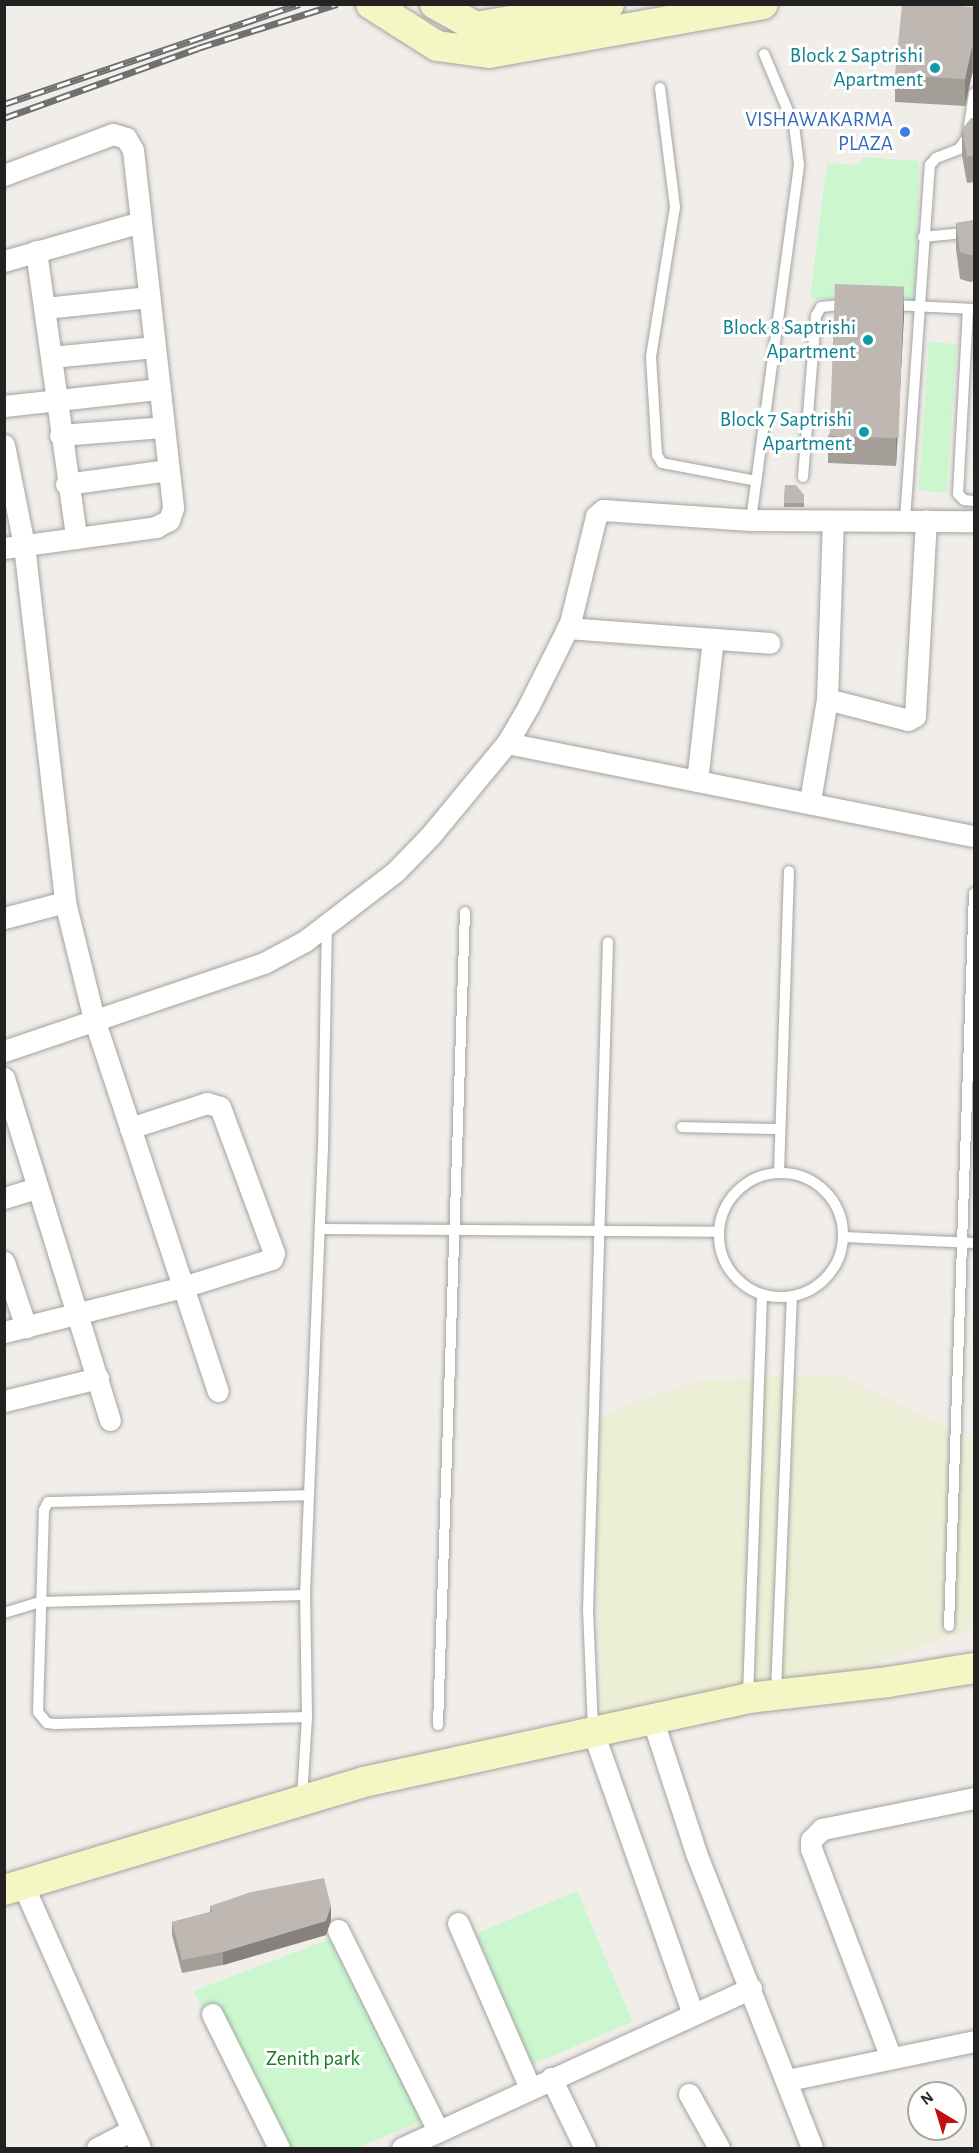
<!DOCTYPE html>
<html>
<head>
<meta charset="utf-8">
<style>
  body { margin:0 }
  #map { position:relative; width:979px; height:2153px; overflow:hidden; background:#f1eee9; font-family:"Alegreya Sans",sans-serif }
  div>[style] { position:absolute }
  .farmland>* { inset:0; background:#eceed6 }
  .park>* { inset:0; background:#cbf6ce; transform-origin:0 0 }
  .roads { filter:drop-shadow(0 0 2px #a3a3a3) drop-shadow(0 0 2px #a3a3a3) }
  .lane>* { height:10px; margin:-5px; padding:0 5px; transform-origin:5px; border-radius:5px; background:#fff }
  .lane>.ring { margin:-5px; padding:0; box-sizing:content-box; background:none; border:10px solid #fff; border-radius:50% }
  .street>* { height:21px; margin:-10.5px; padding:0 10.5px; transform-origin:10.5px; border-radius:10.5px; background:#fff }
  .secondary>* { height:30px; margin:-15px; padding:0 15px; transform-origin:15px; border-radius:15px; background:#f4f6c3 }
  .rail>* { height:7px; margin-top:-3.5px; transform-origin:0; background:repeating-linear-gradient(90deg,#fff 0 14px,#707070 0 28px); box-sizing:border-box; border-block:2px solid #707070 }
  .wall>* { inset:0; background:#a49e99 }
  .shaded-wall>* { inset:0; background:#86817d }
  .building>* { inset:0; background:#bfb8b2; transform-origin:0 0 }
  .dots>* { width:16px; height:16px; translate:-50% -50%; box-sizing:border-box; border:3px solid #fff; border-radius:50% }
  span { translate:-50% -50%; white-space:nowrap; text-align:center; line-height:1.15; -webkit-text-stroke:6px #fff; paint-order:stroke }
  .culture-label { font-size:21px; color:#0d838f }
  .right { translate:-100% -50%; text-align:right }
  .shop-label { font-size:21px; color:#366cbe }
  .park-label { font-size:21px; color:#147b1c }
  .frame { position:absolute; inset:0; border:6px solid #222; pointer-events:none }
  .north { position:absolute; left:907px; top:2081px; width:60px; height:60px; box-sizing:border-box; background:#fff; border:2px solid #a7a7a7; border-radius:50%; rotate:322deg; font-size:16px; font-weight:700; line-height:24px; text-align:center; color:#222 }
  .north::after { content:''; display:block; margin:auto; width:21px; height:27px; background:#c40f11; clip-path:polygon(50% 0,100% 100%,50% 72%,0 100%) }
</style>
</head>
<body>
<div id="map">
  <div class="farmland">
    <div style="clip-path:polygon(836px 1374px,974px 1440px,974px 1627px,821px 1684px,603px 1718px,591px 1425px,622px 1406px,699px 1380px)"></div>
  </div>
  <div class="park">
    <div style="clip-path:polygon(862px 157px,919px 161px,915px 308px,810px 298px,827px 163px,860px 165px)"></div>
    <div style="left:929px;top:342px;width:28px;height:149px;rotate:4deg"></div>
    <div style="left:577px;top:1891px;width:142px;height:110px;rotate:67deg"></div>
    <div style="clip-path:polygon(338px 1936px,429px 2119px,355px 2148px,272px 2148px,194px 1991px)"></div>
  </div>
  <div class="roads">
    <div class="lane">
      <div style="left:660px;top:88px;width:120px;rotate:82.8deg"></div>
      <div style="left:675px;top:207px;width:152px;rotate:99.1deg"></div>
      <div style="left:651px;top:357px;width:98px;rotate:86.5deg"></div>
      <div style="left:657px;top:455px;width:9px;rotate:58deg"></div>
      <div style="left:662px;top:463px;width:96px;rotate:10.8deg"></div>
      <div style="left:923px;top:237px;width:51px;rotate:-5.6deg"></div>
      <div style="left:891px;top:305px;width:83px;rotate:2.8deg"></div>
      <div style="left:968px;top:309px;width:185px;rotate:93.1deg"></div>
      <div style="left:958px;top:494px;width:8px;rotate:45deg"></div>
      <div style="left:964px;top:500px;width:10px;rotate:6deg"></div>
      <div style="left:803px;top:477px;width:162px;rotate:-85.4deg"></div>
      <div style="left:816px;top:316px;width:10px;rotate:-61deg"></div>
      <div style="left:821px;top:307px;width:27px;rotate:-6deg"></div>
      <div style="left:751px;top:520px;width:358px;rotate:-82.3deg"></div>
      <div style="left:799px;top:165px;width:40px;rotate:-97.1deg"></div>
      <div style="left:794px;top:125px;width:77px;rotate:-112.9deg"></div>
      <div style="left:905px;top:520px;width:356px;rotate:-86deg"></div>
      <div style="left:930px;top:165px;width:9px;rotate:-49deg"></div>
      <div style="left:936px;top:158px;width:25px;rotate:-21deg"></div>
      <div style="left:959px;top:149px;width:14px;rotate:-54deg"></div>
      <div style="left:967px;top:138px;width:45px;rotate:-81deg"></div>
      <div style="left:682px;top:1127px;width:98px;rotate:1.2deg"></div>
      <div class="ring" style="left:719px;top:1173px;width:114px;height:114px"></div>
      <div style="left:779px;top:1173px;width:302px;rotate:-88.1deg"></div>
      <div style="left:321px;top:1229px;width:398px;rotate:0.4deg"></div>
      <div style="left:844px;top:1237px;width:130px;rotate:2.6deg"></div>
      <div style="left:4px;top:1613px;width:38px;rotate:-17deg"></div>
      <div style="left:40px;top:1602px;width:265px;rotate:-1.5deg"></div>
      <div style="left:949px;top:1626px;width:733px;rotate:-88.05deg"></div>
      <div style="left:776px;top:1692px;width:395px;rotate:-87.7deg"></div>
      <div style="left:748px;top:1697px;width:402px;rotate:-88deg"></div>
      <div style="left:307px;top:1717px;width:252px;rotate:178.4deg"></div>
      <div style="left:55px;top:1724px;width:8px;rotate:-173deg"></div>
      <div style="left:47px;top:1723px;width:14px;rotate:-129deg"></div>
      <div style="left:38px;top:1712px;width:202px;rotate:-88.3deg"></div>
      <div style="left:44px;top:1510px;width:9px;rotate:-63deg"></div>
      <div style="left:48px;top:1502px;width:261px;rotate:-1.5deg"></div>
      <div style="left:438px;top:1725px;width:813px;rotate:-88.1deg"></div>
      <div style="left:593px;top:1729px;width:118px;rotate:-92.4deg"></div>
      <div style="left:588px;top:1611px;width:669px;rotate:-88.29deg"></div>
      <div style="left:302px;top:1797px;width:80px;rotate:-86.4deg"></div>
      <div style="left:307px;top:1717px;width:122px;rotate:-90.9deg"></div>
      <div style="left:305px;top:1595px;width:447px;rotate:-87.7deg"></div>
      <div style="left:323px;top:1148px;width:223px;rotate:-89deg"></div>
    </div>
    <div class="street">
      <div style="left:4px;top:175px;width:116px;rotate:-20.6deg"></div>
      <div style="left:113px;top:134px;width:14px;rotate:17deg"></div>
      <div style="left:126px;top:138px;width:14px;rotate:60deg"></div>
      <div style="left:133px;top:150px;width:360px;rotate:83.6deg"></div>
      <div style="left:173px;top:508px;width:13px;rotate:108deg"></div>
      <div style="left:169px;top:520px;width:15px;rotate:152deg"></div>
      <div style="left:156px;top:527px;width:153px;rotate:172.1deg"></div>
      <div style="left:36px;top:251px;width:288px;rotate:82deg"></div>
      <div style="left:4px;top:261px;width:142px;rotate:-15.9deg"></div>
      <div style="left:45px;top:308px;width:105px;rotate:-6deg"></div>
      <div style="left:51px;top:357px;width:104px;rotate:-5.5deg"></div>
      <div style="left:4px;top:406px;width:156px;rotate:-6.3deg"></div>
      <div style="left:60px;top:435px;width:103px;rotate:-4.4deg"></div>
      <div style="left:4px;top:445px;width:102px;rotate:78.7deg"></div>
      <div style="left:24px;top:545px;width:359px;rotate:83.4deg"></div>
      <div style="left:65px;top:902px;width:121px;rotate:76.1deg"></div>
      <div style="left:94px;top:1019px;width:392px;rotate:71.6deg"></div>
      <div style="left:66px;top:484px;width:103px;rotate:-7.8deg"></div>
      <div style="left:567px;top:628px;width:203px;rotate:4.2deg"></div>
      <div style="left:827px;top:699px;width:178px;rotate:-88.1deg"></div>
      <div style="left:507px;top:743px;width:476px;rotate:11.3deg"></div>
      <div style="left:697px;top:781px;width:143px;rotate:-83.6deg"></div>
      <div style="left:810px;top:801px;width:103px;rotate:-80.5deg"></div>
      <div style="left:827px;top:699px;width:84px;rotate:14.5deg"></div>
      <div style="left:908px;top:720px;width:8px;rotate:-30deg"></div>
      <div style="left:915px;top:716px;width:196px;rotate:-86.8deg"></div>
      <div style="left:4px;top:918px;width:63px;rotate:-14.7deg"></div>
      <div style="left:4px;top:1051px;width:274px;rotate:-18.7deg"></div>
      <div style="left:264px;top:963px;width:47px;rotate:-28.2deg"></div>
      <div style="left:305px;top:941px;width:113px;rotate:-37.5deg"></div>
      <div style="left:395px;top:872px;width:50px;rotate:-45.8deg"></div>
      <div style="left:430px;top:836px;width:121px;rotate:-50.4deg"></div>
      <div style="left:507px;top:743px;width:42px;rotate:-59.7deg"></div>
      <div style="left:528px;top:707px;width:94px;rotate:-63.4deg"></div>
      <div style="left:570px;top:623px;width:110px;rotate:-76.3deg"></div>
      <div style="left:596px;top:516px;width:9px;rotate:-41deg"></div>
      <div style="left:603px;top:510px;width:148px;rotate:3.9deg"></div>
      <div style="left:751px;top:520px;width:223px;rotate:0.3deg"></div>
      <div style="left:4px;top:1078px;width:358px;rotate:72.8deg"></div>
      <div style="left:4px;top:1198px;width:34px;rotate:-17deg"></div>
      <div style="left:4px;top:1262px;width:69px;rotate:71.3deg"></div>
      <div style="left:4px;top:1332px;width:185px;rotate:-14.1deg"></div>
      <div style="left:183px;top:1287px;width:93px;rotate:-17.5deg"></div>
      <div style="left:272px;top:1259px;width:6px;rotate:-72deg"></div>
      <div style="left:274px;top:1253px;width:156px;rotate:-110.3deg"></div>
      <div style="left:220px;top:1107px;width:14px;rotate:-163deg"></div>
      <div style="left:207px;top:1103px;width:81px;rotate:162deg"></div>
      <div style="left:4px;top:1401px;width:97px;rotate:-13.7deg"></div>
      <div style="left:652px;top:1718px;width:142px;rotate:71.9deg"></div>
      <div style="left:696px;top:1853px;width:317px;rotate:68.5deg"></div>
      <div style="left:593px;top:1732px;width:299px;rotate:70.5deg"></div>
      <div style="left:23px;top:1885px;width:288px;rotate:66deg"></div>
      <div style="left:458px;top:1923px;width:180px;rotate:66.4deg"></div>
      <div style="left:338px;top:1930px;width:225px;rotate:63.5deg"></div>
      <div style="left:212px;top:2014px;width:150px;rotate:63.4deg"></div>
      <div style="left:891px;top:2058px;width:224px;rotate:-110.9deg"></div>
      <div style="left:811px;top:1849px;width:9px;rotate:-90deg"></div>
      <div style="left:811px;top:1840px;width:16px;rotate:-45deg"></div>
      <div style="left:822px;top:1829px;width:155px;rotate:-11.5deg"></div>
      <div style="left:551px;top:2078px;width:78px;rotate:64.1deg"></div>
      <div style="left:788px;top:2080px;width:190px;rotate:-11.8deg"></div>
      <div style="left:689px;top:2094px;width:62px;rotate:60.9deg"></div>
      <div style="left:97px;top:2148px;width:37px;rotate:-27deg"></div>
      <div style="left:402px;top:2148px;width:384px;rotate:-24.6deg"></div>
    </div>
    <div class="secondary">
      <div style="left:371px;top:4px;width:78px;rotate:32.5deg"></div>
      <div style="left:437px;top:46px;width:52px;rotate:7.7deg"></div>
      <div style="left:489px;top:53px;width:278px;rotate:-10.1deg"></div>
      <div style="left:435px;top:4px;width:47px;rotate:29.3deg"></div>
      <div style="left:476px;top:27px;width:135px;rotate:-9.8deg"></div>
      <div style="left:4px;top:1890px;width:376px;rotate:-16.7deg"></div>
      <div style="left:364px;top:1782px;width:393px;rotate:-12.3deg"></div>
      <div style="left:748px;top:1698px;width:141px;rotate:-6.5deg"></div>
      <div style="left:888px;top:1682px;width:87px;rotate:-9.2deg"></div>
    </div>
  </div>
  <div class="rail">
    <div style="left:4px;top:104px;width:312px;rotate:-18.7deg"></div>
    <div style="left:4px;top:118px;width:206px;rotate:-19.8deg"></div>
    <div style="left:198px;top:48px;width:146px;rotate:-17.6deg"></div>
  </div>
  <div class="wall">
    <div style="clip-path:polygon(975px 7px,975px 74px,972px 74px,965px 106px,895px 102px,895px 75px)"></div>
    <div style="clip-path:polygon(975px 118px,975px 182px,967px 183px,962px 156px,962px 129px)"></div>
    <div style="clip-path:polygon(975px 220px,975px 281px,970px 282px,960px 279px,956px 249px,956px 223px)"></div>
    <div style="clip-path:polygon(904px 314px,896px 466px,828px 463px,828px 436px)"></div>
    <div style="clip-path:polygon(785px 485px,804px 495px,804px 507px,784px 507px)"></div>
    <div style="clip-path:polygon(210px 1906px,331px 1920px,326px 1935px,223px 1965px,182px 1973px,172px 1935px,172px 1922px,210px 1912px)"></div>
  </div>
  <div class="shaded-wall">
    <div style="clip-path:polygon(972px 47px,972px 74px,965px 106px,965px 79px)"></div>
    <div style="clip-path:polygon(904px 287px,904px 314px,896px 466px,896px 439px)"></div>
    <div style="clip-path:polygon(331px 1906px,331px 1920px,326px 1935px,223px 1965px,223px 1952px)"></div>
  </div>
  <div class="building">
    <div style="clip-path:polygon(902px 4px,933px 4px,975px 7px,975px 47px,972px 47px,965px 79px,895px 75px)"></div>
    <div style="clip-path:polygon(971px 118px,975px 118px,975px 155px,967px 157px,962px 129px)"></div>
    <div style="clip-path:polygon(975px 220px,975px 254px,970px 255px,960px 252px,956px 223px)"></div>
    <div style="left:835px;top:284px;width:69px;height:152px;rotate:2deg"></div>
    <div style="clip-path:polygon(785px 485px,796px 485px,804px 495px,804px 503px,784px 503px)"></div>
    <div style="clip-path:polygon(324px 1878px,331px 1906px,326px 1921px,223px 1952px,182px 1960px,172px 1922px,212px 1912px,210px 1906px,251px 1892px)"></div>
  </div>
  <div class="dots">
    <div style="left:935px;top:68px;background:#0f9aa8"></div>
    <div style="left:905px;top:132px;background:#3f7fe0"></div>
    <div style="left:868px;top:340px;background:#0f9aa8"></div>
    <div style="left:864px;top:432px;background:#0f9aa8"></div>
  </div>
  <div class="culture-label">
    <span class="right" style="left:923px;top:68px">Block 2 Saptrishi<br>Apartment</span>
    <span class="right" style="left:856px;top:340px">Block 8 Saptrishi<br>Apartment</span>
    <span class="right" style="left:852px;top:432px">Block 7 Saptrishi<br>Apartment</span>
  </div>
  <div class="shop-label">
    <span class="right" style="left:893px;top:132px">VISHAWAKARMA<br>PLAZA</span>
  </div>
  <div class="park-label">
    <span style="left:313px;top:2059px">Zenith park</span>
  </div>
  <div class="frame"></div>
  <div class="north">N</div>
</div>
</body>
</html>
